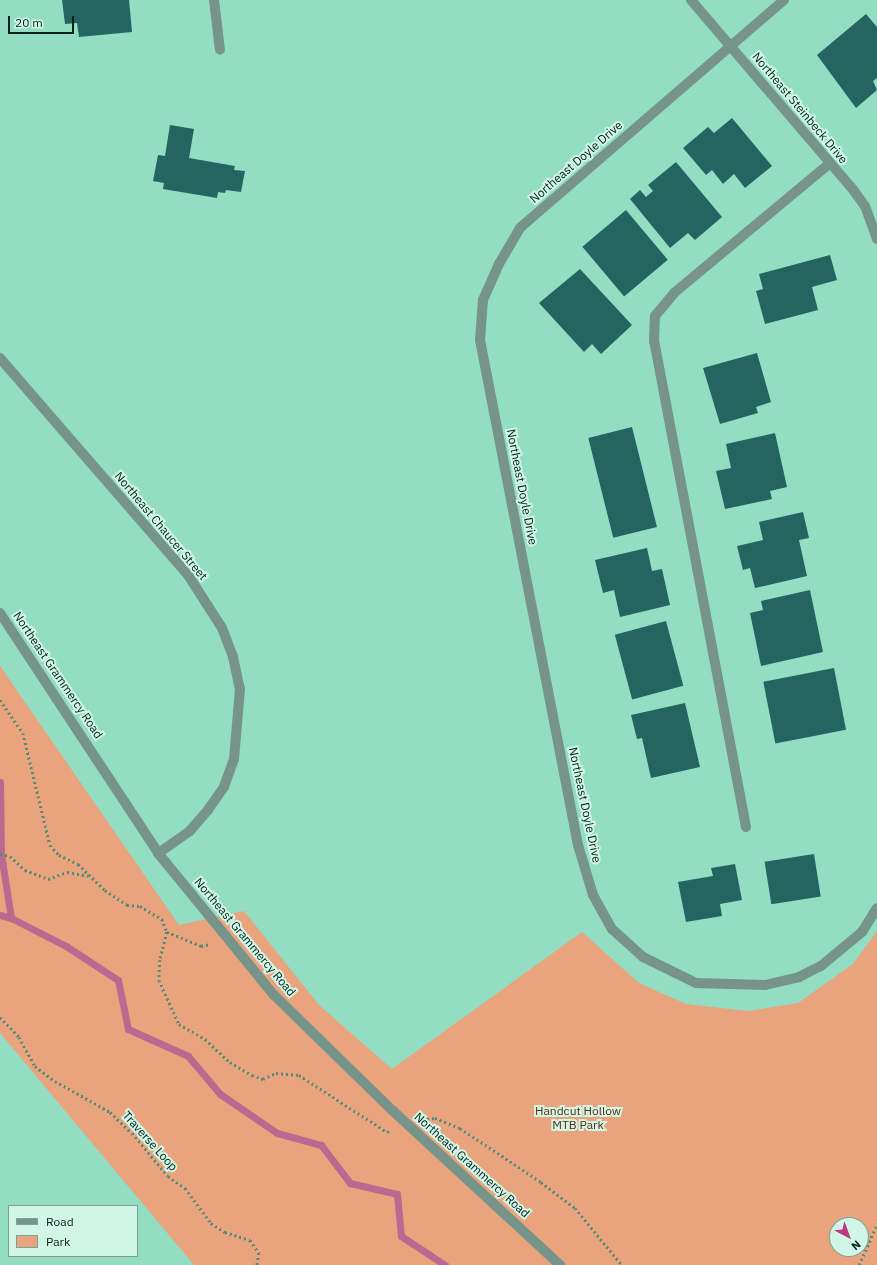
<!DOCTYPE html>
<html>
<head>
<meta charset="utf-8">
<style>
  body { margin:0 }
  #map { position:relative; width:877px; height:1265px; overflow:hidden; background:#93ddc3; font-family:"IBM Plex Sans",sans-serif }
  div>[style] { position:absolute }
  .green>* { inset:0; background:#e9a47e }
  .stream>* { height:7px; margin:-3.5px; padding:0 3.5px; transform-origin:3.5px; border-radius:3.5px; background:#b86a90 }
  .building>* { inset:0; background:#246562; transform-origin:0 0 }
  .path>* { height:2.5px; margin-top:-1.25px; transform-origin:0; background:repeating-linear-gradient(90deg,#548b78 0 2px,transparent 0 5px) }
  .minor>* { height:10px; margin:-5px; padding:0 5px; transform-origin:5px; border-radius:5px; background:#769489 }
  span { translate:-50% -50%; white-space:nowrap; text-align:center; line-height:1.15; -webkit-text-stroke:4px #d1f5e7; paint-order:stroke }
  .street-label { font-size:12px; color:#032219 }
  .park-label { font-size:12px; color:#5c2b0a }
  .legend { position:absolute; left:8px; top:1205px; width:130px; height:52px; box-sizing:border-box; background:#d1f5e7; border:1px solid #7fa195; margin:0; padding:5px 7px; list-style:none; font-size:12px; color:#032219 }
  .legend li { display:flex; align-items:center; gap:8px; height:20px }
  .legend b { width:20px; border:1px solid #7fa195 }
  .north { position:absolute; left:829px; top:1217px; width:40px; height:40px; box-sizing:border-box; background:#d1f5e7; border:1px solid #7fa195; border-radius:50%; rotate:139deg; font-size:11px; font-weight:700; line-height:16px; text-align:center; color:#032219 }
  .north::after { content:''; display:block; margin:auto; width:14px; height:18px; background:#bb3981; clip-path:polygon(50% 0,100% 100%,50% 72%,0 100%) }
  .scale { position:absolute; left:8px; top:16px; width:66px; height:18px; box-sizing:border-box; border:2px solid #032219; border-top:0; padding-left:5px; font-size:12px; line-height:14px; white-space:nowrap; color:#032219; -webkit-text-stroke:3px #d1f5e7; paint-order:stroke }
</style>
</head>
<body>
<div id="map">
  <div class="green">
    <div style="clip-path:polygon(evenodd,0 666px,179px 925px,244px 911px,319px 1005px,392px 1069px,582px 932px,639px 983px,686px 1004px,748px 1011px,798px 1003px,853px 964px,877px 931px,877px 1265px,194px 1265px,0 1033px,0 666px,837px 1225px,861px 1225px,861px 1249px,837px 1249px,837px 1225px)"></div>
  </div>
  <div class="stream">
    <div style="left:0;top:782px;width:72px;rotate:89.2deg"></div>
    <div style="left:1px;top:854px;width:65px;rotate:81.1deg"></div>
    <div style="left:11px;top:918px;width:62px;rotate:27deg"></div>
    <div style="left:66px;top:946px;width:62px;rotate:33.2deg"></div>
    <div style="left:118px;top:980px;width:50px;rotate:78.5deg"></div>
    <div style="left:128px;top:1029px;width:66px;rotate:24.2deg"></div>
    <div style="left:188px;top:1056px;width:50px;rotate:49.9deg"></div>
    <div style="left:220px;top:1094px;width:69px;rotate:34.4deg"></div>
    <div style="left:277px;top:1133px;width:46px;rotate:15.3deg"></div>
    <div style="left:321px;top:1145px;width:48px;rotate:52.7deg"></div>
    <div style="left:350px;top:1183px;width:48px;rotate:13.2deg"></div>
    <div style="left:397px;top:1194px;width:42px;rotate:84.6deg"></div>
    <div style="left:401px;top:1236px;width:53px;rotate:33.4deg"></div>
    <div style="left:0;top:915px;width:11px;rotate:15deg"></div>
  </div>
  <div class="building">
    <div style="clip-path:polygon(62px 0,129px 0,132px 32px,79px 37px,77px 23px,65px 24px)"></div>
    <div style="clip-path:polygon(866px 14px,877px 27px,877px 78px,873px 81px,877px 90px,856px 108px,817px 55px)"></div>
    <div style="clip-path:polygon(732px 118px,772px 166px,745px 188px,734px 174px,723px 184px,712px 170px,706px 175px,683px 148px,708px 127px,714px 133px)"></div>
    <div style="clip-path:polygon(170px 125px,194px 129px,189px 158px,235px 166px,234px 170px,245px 171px,241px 192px,226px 190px,225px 193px,218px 192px,217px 198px,163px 189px,164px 183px,153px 181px,158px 155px,165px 156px)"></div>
    <div style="clip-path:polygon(676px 162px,722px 217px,695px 240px,688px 233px,670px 248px,630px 199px,640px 190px,646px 197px,653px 191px,648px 185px)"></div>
    <div style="left:626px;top:210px;width:65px;height:57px;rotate:50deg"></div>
    <div style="clip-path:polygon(830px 255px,837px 280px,812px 287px,818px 310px,765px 324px,756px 291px,763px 289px,759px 274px)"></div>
    <div style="clip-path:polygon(580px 269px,632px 325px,601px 354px,592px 344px,584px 352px,539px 303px)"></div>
    <div style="clip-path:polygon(757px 353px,771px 402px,756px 407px,758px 413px,720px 424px,703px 368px)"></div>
    <div style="left:632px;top:427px;width:103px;height:45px;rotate:76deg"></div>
    <div style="clip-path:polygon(775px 433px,787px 487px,770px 491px,772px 499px,725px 509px,716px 471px,731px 468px,726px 444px)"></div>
    <div style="clip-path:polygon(803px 512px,809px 538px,799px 540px,807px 576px,755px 588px,750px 568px,743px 570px,737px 546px,763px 540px,759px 522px)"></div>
    <div style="clip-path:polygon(647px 548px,652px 571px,662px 569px,670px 605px,620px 617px,614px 590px,603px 593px,595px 560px)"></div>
    <div style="clip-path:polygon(810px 590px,823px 652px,761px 666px,750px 613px,763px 610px,761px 601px)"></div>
    <div style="left:666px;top:621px;width:67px;height:53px;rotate:75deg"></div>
    <div style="left:834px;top:668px;width:63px;height:72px;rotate:79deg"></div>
    <div style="clip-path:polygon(685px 703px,700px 767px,651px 778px,642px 738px,637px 739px,631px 715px)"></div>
    <div style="left:814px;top:854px;width:43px;height:50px;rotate:81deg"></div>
    <div style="clip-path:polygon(735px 864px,742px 900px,720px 904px,722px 916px,686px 922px,678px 882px,713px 876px,711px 868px)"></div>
  </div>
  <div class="path">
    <div style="left:0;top:700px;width:40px;rotate:55.1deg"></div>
    <div style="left:23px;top:733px;width:115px;rotate:76.4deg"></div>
    <div style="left:50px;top:845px;width:13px;rotate:48deg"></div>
    <div style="left:59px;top:855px;width:21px;rotate:25deg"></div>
    <div style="left:78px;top:864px;width:37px;rotate:44deg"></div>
    <div style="left:105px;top:890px;width:27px;rotate:34deg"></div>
    <div style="left:127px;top:905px;width:13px;rotate:4deg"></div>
    <div style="left:140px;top:906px;width:26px;rotate:31deg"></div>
    <div style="left:162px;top:919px;width:14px;rotate:69deg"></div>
    <div style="left:167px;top:932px;width:29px;rotate:104deg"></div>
    <div style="left:160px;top:960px;width:20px;rotate:93deg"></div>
    <div style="left:159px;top:980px;width:48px;rotate:65.6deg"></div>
    <div style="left:179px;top:1024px;width:30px;rotate:30deg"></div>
    <div style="left:205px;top:1039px;width:34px;rotate:43deg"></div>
    <div style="left:230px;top:1062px;width:26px;rotate:31deg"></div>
    <div style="left:252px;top:1075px;width:12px;rotate:20deg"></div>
    <div style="left:263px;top:1079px;width:14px;rotate:-25deg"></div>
    <div style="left:276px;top:1073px;width:23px;rotate:5deg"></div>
    <div style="left:299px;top:1075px;width:105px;rotate:32.9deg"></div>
    <div style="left:387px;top:1132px;width:4px;rotate:-34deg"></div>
    <div style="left:0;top:854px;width:10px;rotate:11deg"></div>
    <div style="left:10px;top:856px;width:21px;rotate:43deg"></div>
    <div style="left:25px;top:870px;width:25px;rotate:21deg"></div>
    <div style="left:48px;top:879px;width:20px;rotate:-20deg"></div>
    <div style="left:67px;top:872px;width:22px;rotate:10deg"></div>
    <div style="left:167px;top:932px;width:37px;rotate:22deg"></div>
    <div style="left:201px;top:946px;width:10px;rotate:-11deg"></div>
    <div style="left:0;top:1017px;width:28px;rotate:46deg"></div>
    <div style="left:19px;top:1037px;width:33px;rotate:61deg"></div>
    <div style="left:35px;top:1066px;width:25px;rotate:37deg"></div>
    <div style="left:55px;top:1081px;width:63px;rotate:29.4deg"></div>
    <div style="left:110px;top:1112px;width:30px;rotate:44deg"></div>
    <div style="left:132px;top:1133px;width:56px;rotate:50.1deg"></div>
    <div style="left:168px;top:1176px;width:21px;rotate:35deg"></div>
    <div style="left:185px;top:1188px;width:44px;rotate:53.4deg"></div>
    <div style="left:211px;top:1223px;width:17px;rotate:33deg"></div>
    <div style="left:225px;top:1232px;width:26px;rotate:18deg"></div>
    <div style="left:250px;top:1240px;width:16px;rotate:55deg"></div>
    <div style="left:259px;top:1253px;width:12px;rotate:99deg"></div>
    <div style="left:427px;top:1119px;width:8px;rotate:-7deg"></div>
    <div style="left:435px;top:1118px;width:27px;rotate:22deg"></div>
    <div style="left:460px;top:1128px;width:97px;rotate:33.7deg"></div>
    <div style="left:541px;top:1182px;width:43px;rotate:37.4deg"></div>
    <div style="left:575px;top:1208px;width:74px;rotate:50.5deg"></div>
    <div style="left:859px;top:1265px;width:45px;rotate:-66.3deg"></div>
  </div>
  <div class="minor">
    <div style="left:214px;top:0;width:50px;rotate:83.2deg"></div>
    <div style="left:691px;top:0;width:251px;rotate:49.5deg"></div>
    <div style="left:854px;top:191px;width:19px;rotate:54deg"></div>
    <div style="left:865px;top:206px;width:35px;rotate:70deg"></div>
    <div style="left:784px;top:0;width:349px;rotate:139.2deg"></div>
    <div style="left:520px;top:228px;width:42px;rotate:120.3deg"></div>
    <div style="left:499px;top:264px;width:39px;rotate:114deg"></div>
    <div style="left:483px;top:300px;width:40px;rotate:94.3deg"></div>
    <div style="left:480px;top:340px;width:514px;rotate:79.02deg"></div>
    <div style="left:578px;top:845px;width:52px;rotate:73.3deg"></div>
    <div style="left:593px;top:895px;width:39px;rotate:61deg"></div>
    <div style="left:612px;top:929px;width:42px;rotate:42.1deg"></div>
    <div style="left:643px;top:957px;width:59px;rotate:26.1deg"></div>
    <div style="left:696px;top:983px;width:69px;rotate:1.7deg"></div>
    <div style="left:765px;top:985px;width:35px;rotate:-13deg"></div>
    <div style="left:799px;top:977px;width:25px;rotate:-27deg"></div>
    <div style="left:821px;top:966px;width:53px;rotate:-39.7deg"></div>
    <div style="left:862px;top:932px;width:28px;rotate:-58deg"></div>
    <div style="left:0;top:358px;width:287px;rotate:49.1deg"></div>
    <div style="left:188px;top:575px;width:63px;rotate:57.3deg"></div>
    <div style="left:222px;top:628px;width:31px;rotate:69deg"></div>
    <div style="left:233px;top:657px;width:33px;rotate:78deg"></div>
    <div style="left:240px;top:689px;width:70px;rotate:94.9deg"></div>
    <div style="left:234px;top:759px;width:30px;rotate:110deg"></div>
    <div style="left:224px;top:787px;width:28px;rotate:125deg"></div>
    <div style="left:208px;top:810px;width:28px;rotate:131deg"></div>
    <div style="left:190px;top:831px;width:39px;rotate:145deg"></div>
    <div style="left:0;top:613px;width:287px;rotate:56.6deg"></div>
    <div style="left:158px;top:853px;width:183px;rotate:50.8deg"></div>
    <div style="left:274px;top:995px;width:165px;rotate:44.3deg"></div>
    <div style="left:392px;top:1110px;width:229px;rotate:42.7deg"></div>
    <div style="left:746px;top:827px;width:494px;rotate:-100.7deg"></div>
    <div style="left:654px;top:342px;width:26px;rotate:-88deg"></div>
    <div style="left:655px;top:316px;width:30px;rotate:-50deg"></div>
    <div style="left:674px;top:293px;width:203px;rotate:-39.8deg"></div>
  </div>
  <div class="street-label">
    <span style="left:800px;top:108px;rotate:50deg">Northeast Steinbeck Drive</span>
    <span style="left:576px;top:162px;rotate:-41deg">Northeast Doyle Drive</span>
    <span style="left:522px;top:487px;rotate:79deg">Northeast Doyle Drive</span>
    <span style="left:161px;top:526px;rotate:50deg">Northeast Chaucer Street</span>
    <span style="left:58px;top:675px;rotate:56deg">Northeast Grammercy Road</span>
    <span style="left:585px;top:805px;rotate:78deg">Northeast Doyle Drive</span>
    <span style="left:245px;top:937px;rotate:50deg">Northeast Grammercy Road</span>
    <span style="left:150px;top:1141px;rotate:48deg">Traverse Loop</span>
    <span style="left:472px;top:1165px;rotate:42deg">Northeast Grammercy Road</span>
  </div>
  <div class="park-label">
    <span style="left:578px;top:1118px">Handcut Hollow<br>MTB Park</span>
  </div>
  <ul class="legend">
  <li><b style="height:5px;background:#769489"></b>Road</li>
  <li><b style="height:11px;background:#e9a47e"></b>Park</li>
  </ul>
  <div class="north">N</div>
  <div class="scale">20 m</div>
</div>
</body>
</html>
